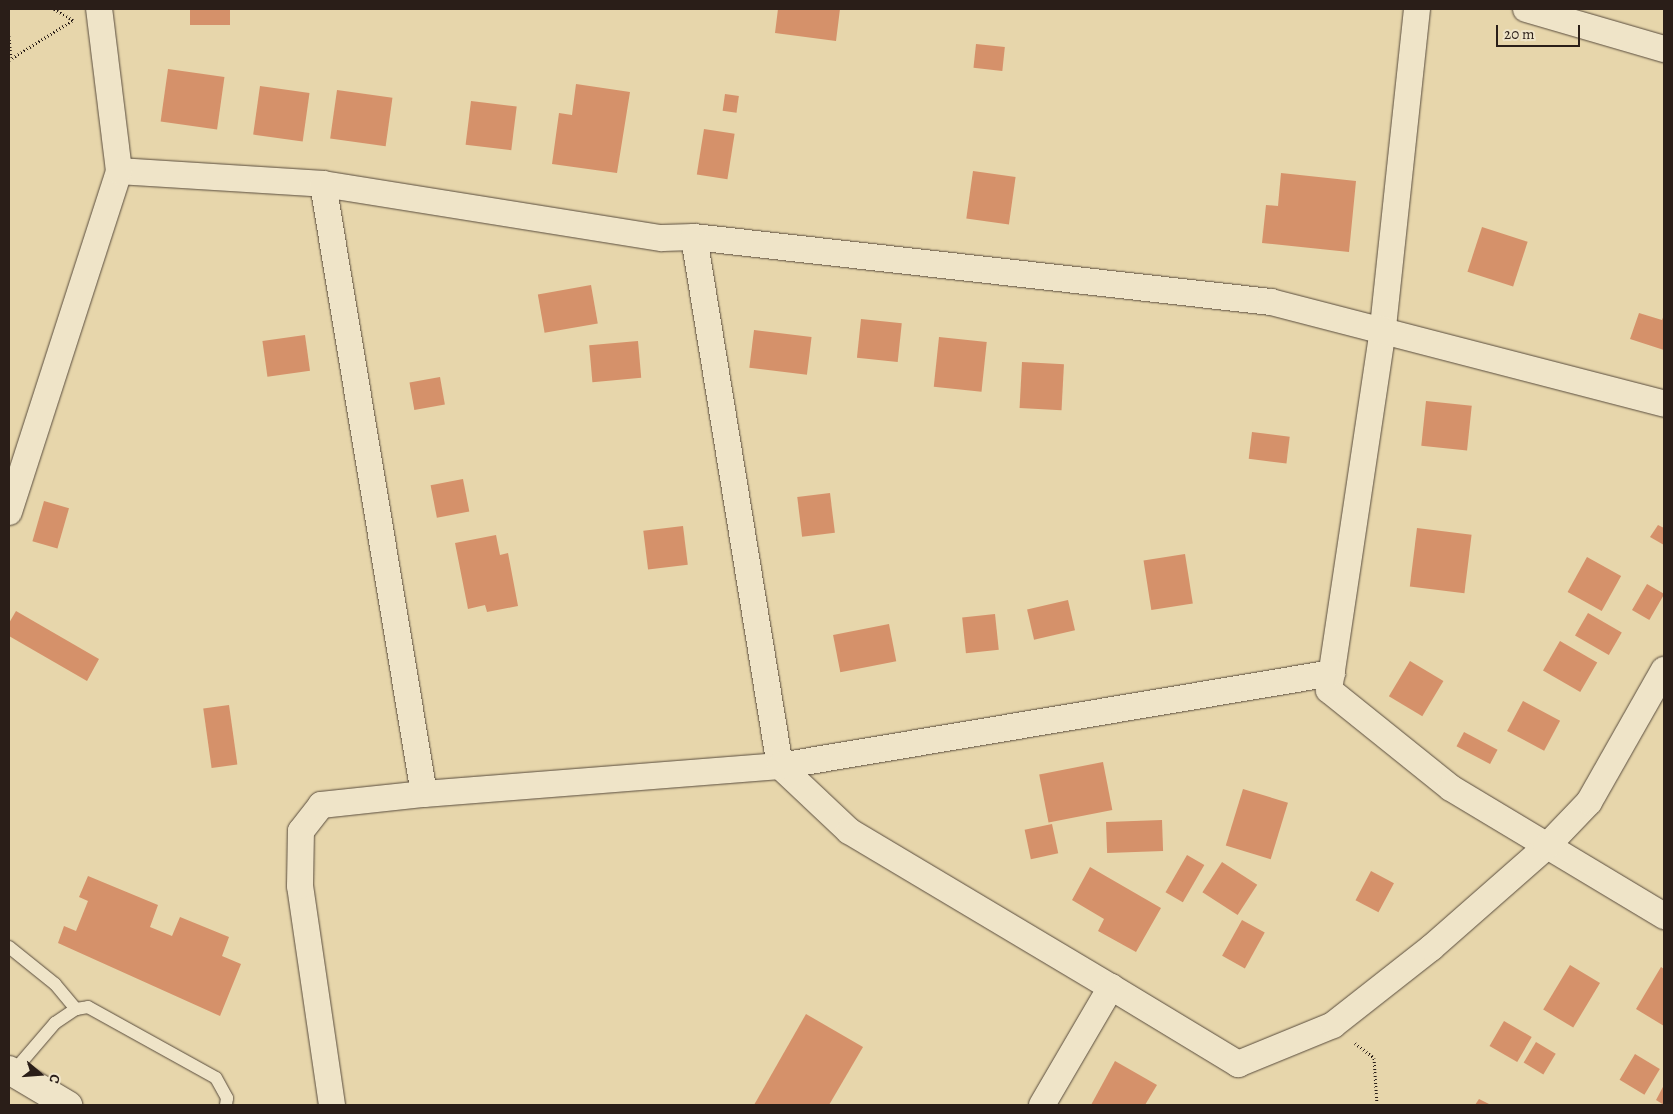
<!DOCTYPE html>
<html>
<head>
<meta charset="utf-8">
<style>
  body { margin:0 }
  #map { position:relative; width:1673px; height:1114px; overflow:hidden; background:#e7d6ab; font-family:Alegreya,serif }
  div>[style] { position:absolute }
  .building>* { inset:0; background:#d5916a; transform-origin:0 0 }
  .path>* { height:3px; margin-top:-1.5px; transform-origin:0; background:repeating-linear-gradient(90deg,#2a1e18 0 1px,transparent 0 3.5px) }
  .roads { filter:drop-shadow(0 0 1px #594c3d) drop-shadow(0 0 1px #594c3d) }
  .service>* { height:12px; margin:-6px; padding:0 6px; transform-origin:6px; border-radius:6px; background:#efe4c8 }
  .minor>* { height:26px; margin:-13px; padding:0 13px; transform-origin:13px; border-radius:13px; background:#efe4c8 }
  .secondary>* { height:28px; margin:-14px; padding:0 14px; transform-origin:14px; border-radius:14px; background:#efe4c8 }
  span { translate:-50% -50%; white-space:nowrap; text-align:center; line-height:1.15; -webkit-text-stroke:4px #efe4c8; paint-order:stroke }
  .frame { position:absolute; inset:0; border:10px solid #2a1e18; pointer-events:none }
  .north { position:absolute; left:15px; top:1049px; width:50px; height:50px; -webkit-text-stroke:4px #efe4c8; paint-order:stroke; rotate:108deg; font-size:14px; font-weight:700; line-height:20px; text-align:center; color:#2a1e18 }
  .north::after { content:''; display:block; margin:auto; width:18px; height:22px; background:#2a1e18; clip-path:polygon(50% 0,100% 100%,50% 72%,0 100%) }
  .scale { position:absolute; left:1496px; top:25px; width:84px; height:22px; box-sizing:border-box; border:2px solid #2a1e18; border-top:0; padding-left:6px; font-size:15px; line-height:18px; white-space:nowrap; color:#2a1e18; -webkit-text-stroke:4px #efe4c8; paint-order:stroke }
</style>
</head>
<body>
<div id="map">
  <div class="building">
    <div style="left:190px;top:9px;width:40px;height:16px"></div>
    <div style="clip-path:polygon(778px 9px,840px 9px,836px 41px,775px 33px)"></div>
    <div style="left:976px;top:44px;width:29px;height:24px;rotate:6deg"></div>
    <div style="left:168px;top:69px;width:57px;height:53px;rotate:8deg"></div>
    <div style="clip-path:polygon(576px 84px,630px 92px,617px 173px,552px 164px,559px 113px,572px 115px)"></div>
    <div style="left:260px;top:86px;width:50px;height:49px;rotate:8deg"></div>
    <div style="left:337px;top:90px;width:56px;height:49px;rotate:8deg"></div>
    <div style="left:725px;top:94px;width:14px;height:17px;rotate:8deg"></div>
    <div style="left:471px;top:101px;width:46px;height:44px;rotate:7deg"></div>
    <div style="left:704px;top:129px;width:31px;height:46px;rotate:9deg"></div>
    <div style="left:973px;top:171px;width:43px;height:48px;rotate:8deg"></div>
    <div style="clip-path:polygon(1281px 173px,1356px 181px,1349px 252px,1262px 243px,1266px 205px,1278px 206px)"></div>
    <div style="left:1482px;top:227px;width:48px;height:47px;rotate:18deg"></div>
    <div style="left:591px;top:285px;width:39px;height:54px;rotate:80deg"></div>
    <div style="clip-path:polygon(1639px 313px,1662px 320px,1664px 315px,1664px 350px,1630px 339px)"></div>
    <div style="left:861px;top:319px;width:41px;height:39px;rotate:6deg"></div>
    <div style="left:754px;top:330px;width:58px;height:38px;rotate:7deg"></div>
    <div style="left:305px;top:335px;width:36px;height:43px;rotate:82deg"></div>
    <div style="left:939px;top:337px;width:48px;height:50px;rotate:6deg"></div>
    <div style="left:638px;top:341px;width:37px;height:49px;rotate:85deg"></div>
    <div style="left:1022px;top:362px;width:42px;height:46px;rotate:3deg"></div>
    <div style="left:440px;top:377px;width:28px;height:31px;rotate:80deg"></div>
    <div style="left:1426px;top:401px;width:46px;height:45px;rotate:6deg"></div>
    <div style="left:1252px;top:432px;width:38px;height:27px;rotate:7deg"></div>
    <div style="left:463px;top:479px;width:33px;height:33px;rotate:79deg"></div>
    <div style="left:830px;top:493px;width:40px;height:33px;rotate:83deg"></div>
    <div style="left:44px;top:501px;width:26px;height:42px;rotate:16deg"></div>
    <div style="clip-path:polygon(1658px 525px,1664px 528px,1664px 545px,1650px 537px)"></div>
    <div style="left:683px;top:526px;width:39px;height:40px;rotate:83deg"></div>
    <div style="left:1417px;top:528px;width:55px;height:59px;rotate:7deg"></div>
    <div style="clip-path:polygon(496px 535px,500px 555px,508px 553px,518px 606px,487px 612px,485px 605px,468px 609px,455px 543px)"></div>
    <div style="left:1185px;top:554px;width:50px;height:42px;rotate:81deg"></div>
    <div style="left:1587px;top:557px;width:39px;height:40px;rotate:29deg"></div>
    <div style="left:1647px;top:584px;width:20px;height:30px;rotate:30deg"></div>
    <div style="left:1068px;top:600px;width:31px;height:42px;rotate:77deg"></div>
    <div style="clip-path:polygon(16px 611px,99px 659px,87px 681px,9px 636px,9px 623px)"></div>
    <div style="left:1588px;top:613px;width:39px;height:26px;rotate:30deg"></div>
    <div style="left:995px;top:614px;width:36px;height:33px;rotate:84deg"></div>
    <div style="left:889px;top:624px;width:38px;height:57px;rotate:79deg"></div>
    <div style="left:1560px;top:641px;width:43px;height:34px;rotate:30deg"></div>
    <div style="left:1410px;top:661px;width:39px;height:41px;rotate:31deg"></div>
    <div style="left:1523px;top:701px;width:42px;height:34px;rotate:28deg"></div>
    <div style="left:229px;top:705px;width:60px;height:26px;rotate:82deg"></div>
    <div style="left:1464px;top:732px;width:38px;height:16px;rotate:28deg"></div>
    <div style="left:1103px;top:762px;width:49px;height:65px;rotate:79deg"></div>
    <div style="left:1243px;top:789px;width:47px;height:59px;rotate:17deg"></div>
    <div style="left:1162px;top:820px;width:31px;height:56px;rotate:88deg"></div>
    <div style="left:1052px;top:824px;width:30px;height:28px;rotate:78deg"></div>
    <div style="left:1187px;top:855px;width:20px;height:43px;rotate:30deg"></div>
    <div style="left:1222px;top:862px;width:42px;height:36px;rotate:33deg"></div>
    <div style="clip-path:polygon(1090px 867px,1161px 908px,1136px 952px,1098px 931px,1104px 919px,1072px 900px)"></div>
    <div style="left:1371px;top:871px;width:26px;height:33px;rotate:28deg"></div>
    <div style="clip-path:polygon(88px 876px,158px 905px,150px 927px,172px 936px,180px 917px,229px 937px,222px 956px,241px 964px,220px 1016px,58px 943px,64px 926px,76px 931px,88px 901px,79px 897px)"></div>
    <div style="left:1242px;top:920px;width:26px;height:41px;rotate:29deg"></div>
    <div style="left:1570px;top:965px;width:35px;height:52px;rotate:31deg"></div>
    <div style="clip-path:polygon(1661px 967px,1664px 969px,1664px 1026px,1636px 1009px)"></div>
    <div style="clip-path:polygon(806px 1014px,863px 1047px,829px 1105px,754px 1105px)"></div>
    <div style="left:1504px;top:1021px;width:32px;height:29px;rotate:30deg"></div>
    <div style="left:1536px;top:1042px;width:23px;height:24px;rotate:31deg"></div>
    <div style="left:1635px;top:1054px;width:29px;height:30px;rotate:31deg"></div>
    <div style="clip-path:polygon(1115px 1061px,1157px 1085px,1145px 1105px,1091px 1105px)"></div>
    <div style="clip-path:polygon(1664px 1085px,1664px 1105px,1656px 1100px)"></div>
    <div style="clip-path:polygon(1479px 1099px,1491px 1105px,1475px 1105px)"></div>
  </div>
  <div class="path">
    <div style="left:54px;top:9px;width:22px;rotate:30deg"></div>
    <div style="left:9px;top:36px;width:21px;rotate:85deg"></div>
    <div style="left:9px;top:60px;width:75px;rotate:-32deg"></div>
    <div style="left:1355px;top:1043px;width:24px;rotate:38deg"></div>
    <div style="left:1374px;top:1058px;width:47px;rotate:86.3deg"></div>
  </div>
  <div class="roads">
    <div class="service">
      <div style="left:9px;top:947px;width:59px;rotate:38.8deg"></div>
      <div style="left:55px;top:984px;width:33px;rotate:50deg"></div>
      <div style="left:13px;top:1072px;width:65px;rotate:-49.4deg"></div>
      <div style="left:55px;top:1023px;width:25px;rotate:-34deg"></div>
      <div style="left:76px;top:1009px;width:12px;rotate:-9deg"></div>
      <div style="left:88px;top:1007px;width:146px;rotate:29deg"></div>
      <div style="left:216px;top:1078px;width:23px;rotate:61deg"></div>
      <div style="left:227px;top:1098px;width:7px;rotate:98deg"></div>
    </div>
    <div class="minor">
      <div style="left:1417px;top:9px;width:322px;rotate:96.1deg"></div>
      <div style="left:1383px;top:329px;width:365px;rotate:98.5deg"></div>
      <div style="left:1329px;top:690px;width:156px;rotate:38.8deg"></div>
      <div style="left:1451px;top:788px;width:249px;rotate:31deg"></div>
      <div style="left:1526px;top:9px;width:144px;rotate:16.2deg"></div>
      <div style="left:119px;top:171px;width:204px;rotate:3.6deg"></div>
      <div style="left:323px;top:184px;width:343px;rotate:9.1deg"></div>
      <div style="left:662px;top:238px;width:32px;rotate:-2deg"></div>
      <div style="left:694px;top:237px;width:581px;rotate:6.43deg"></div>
      <div style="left:1271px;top:302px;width:406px;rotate:14.5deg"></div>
      <div style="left:323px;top:184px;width:618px;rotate:80.6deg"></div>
      <div style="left:694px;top:237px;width:536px;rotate:80.77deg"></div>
      <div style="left:780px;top:766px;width:95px;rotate:43.3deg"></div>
      <div style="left:849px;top:831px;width:305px;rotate:30.8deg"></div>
      <div style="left:9px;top:512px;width:358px;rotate:-72.1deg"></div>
      <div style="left:119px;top:171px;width:163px;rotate:-97deg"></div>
      <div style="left:332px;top:1105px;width:221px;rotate:-98.3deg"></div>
      <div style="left:300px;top:886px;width:55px;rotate:-89deg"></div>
      <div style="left:301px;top:831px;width:33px;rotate:-52deg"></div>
      <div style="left:321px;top:805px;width:104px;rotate:-6.1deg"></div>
      <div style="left:424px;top:794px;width:357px;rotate:-4.5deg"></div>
      <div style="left:780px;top:766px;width:560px;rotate:-9.56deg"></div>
      <div style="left:1042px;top:1105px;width:137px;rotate:-59.7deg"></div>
      <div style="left:1111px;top:987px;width:149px;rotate:31.2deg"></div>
      <div style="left:1238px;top:1064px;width:103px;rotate:-22.3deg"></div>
      <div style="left:1333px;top:1025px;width:125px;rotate:-38.2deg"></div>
      <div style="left:1431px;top:948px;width:153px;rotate:-41.3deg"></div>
      <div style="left:1546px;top:847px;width:62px;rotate:-46.3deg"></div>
      <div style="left:1589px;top:802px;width:152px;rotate:-60.4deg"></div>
    </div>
    <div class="secondary">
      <div style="left:9px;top:1070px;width:69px;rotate:30.7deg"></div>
    </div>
  </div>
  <div class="frame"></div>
  <div class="north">С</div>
  <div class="scale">20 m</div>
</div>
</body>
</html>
